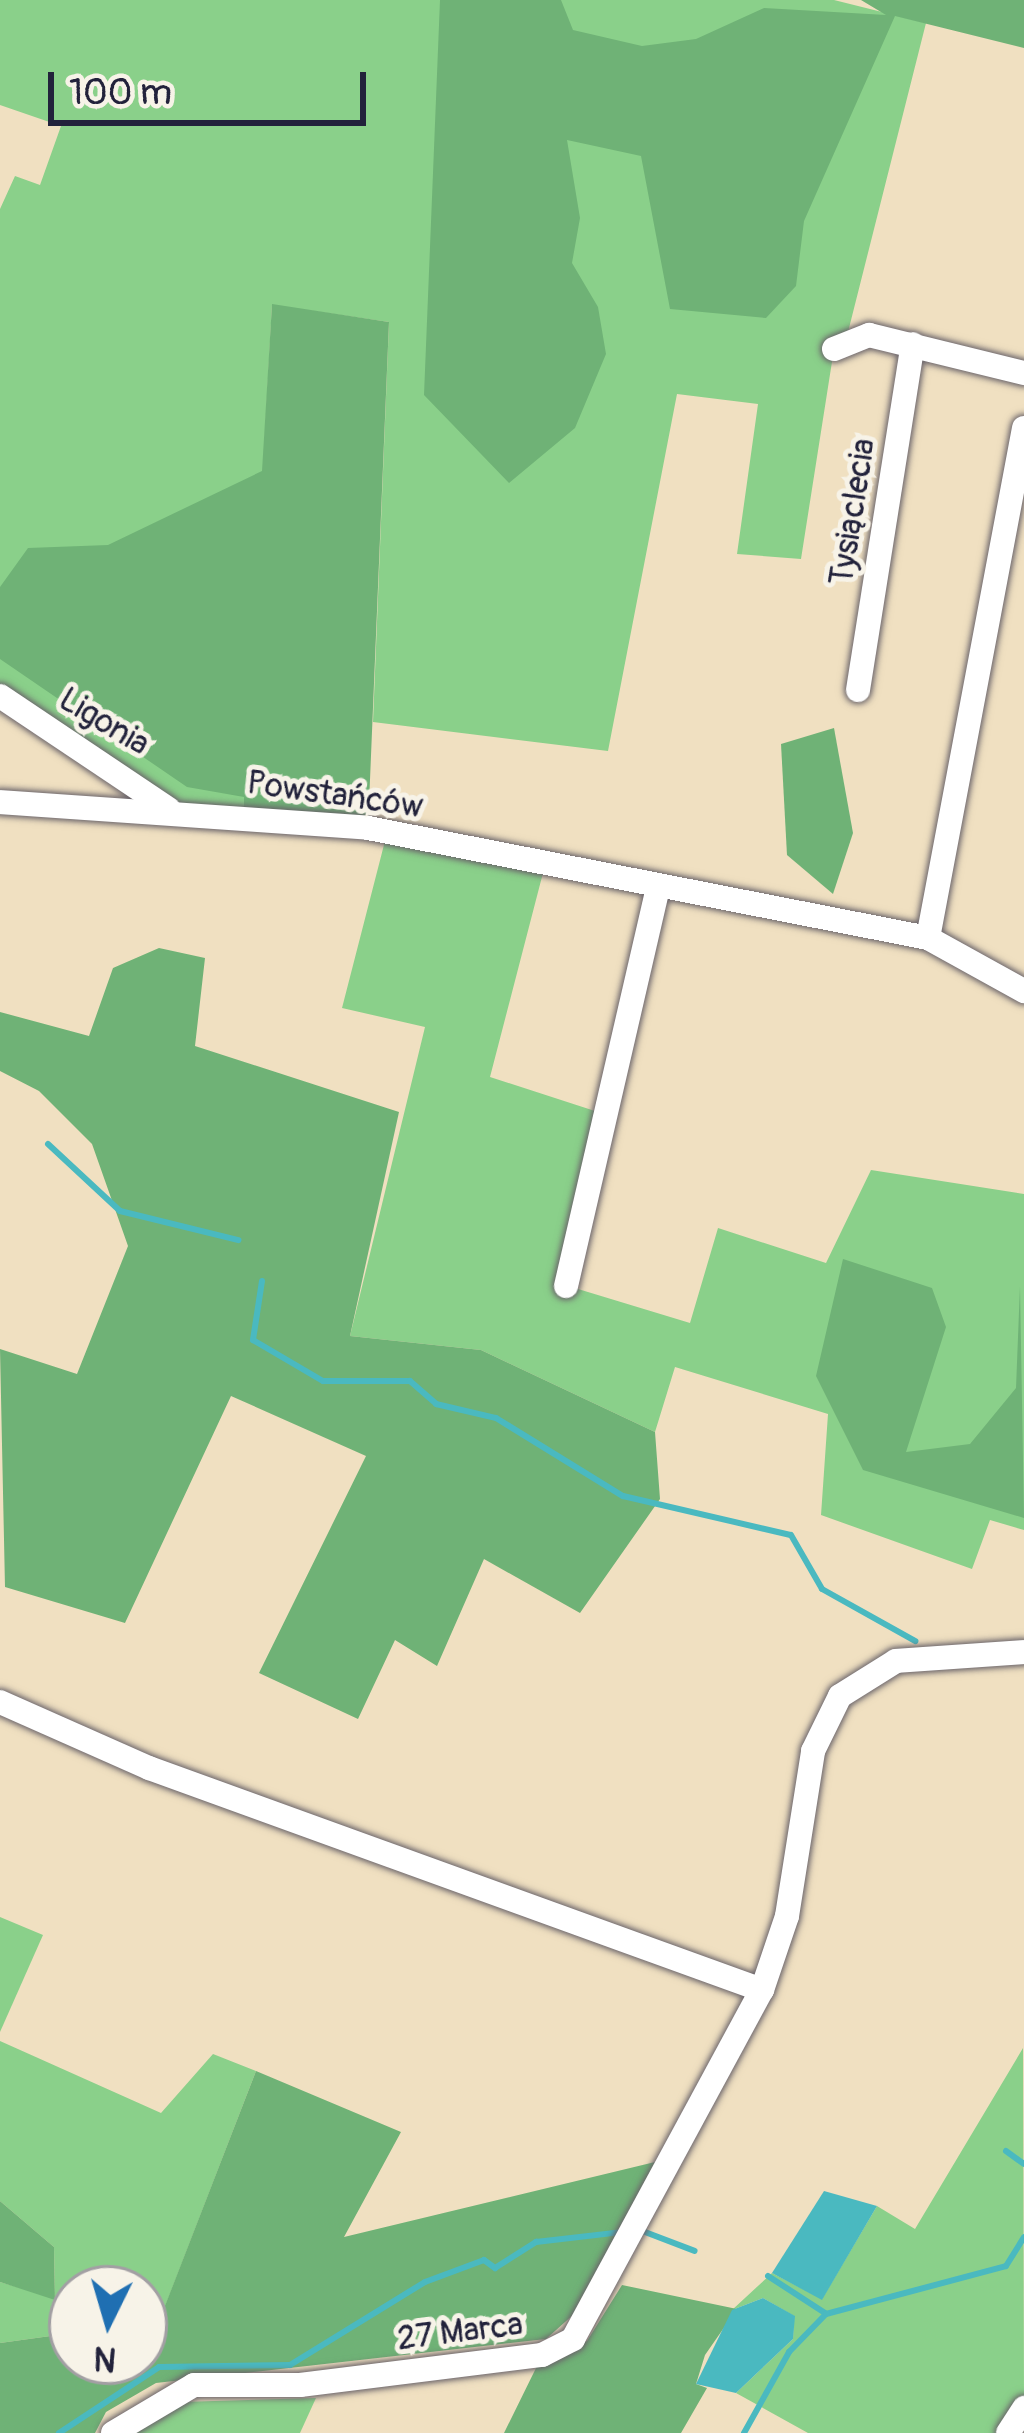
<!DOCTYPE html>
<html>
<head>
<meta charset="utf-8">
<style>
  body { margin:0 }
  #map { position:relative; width:1024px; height:2433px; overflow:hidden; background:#f0e0c1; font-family:Pangolin,sans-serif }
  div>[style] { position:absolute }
  .green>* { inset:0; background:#8ad08a }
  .forest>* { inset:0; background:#6fb276 }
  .water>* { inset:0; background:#4ab9c0 }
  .stream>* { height:6px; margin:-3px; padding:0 3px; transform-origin:3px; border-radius:3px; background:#4ab9c0 }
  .roads { filter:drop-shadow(0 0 3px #6a646a) drop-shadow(0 0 3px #6a646a) }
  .minor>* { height:24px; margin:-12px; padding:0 12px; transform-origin:12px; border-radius:12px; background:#fff }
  span { translate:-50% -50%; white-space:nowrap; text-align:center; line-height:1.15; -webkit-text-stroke:10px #f7f3e8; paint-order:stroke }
  .street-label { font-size:33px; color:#22223b }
  .north { position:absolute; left:48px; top:2265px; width:120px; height:120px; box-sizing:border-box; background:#f7f3e8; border:3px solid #a29fa3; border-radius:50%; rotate:185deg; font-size:33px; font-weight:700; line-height:48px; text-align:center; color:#22223b }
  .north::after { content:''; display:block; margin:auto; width:42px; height:54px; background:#1f6fb2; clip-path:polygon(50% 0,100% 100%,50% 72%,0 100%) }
  .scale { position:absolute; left:48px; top:72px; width:318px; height:54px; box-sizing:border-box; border:6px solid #22223b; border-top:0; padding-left:15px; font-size:36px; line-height:42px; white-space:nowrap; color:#22223b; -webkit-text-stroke:9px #f7f3e8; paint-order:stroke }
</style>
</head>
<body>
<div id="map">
  <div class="green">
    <div style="clip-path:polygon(0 0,834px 0,926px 23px,845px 344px,834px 349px,801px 559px,737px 554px,758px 404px,677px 394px,608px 751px,373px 722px,389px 322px,272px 305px,244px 816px,169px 809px,0 695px,0 209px,15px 176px,40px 185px,61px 126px,0 105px)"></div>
    <div style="clip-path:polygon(386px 837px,544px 869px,490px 1077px,598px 1112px,555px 1282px,690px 1323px,718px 1228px,826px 1263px,871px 1170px,1024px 1194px,1024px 1530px,990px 1520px,972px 1569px,821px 1515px,828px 1414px,675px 1367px,655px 1432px,481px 1350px,350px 1336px,425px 1027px,342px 1008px)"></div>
    <div style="clip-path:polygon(0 1917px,43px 1935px,0 2032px)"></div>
    <div style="clip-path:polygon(0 2041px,161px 2113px,213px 2054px,256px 2071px,156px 2330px,144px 2327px,144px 2289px,72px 2289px,72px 2333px,0 2343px,0 2282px,55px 2298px,54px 2247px,0 2201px)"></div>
    <div style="clip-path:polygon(1023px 2048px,1024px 2397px,1000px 2433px,808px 2433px,736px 2393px,793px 2339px,794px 2316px,763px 2298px,732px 2310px,772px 2273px,822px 2299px,877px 2206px,915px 2229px)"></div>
    <div style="clip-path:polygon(316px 2398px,300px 2433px,135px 2433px,181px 2402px)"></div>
  </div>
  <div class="forest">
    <div style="clip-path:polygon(440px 0,561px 0,573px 30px,642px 46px,696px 39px,764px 8px,886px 15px,861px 0,1024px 0,1024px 48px,895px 16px,804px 221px,796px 286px,766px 318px,670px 309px,641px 156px,567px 140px,580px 218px,572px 263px,598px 307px,606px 354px,575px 428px,509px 483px,424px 395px)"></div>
    <div style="clip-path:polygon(272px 304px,389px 322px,368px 828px,244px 816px,244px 797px,187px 787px,0 659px,0 587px,28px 548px,108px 545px,262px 471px)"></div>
    <div style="clip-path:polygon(834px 728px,853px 833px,833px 894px,787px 855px,781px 744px)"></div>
    <div style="clip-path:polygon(159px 948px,205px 958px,195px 1046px,399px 1112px,350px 1336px,481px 1350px,655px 1432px,660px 1499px,580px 1613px,484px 1559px,437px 1666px,395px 1640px,358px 1719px,259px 1673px,366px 1456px,231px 1396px,125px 1623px,5px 1587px,0 1349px,77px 1374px,128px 1246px,92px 1144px,39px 1091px,0 1071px,0 1012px,89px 1036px,113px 968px)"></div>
    <div style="clip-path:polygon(843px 1259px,932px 1288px,946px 1327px,906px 1452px,970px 1444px,1016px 1388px,1020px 1286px,1024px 1518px,863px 1470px,816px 1376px)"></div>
    <div style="clip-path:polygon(256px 2071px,401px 2132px,344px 2237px,655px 2162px,574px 2314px,546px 2339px,156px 2383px,106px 2412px,95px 2433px,0 2433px,0 2343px,72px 2333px,72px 2361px,144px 2361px,144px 2327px,156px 2329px)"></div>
    <div style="clip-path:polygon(0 2201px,54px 2247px,55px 2300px,0 2282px)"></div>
    <div style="clip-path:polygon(622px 2285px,737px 2309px,705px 2355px,696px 2384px,707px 2388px,681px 2433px,504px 2433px,537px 2366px,587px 2341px)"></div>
  </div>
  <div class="water">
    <div style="clip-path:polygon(824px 2191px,877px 2206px,822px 2300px,772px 2273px)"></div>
    <div style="clip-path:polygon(763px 2298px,795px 2316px,793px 2339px,736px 2393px,696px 2384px,732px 2310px)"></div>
  </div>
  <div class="stream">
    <div style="left:48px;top:1144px;width:98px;rotate:42.9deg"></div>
    <div style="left:120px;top:1211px;width:122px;rotate:13.8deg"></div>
    <div style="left:262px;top:1281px;width:60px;rotate:98.7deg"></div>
    <div style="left:253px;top:1340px;width:81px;rotate:30.4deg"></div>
    <div style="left:323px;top:1381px;width:87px"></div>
    <div style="left:410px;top:1381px;width:35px;rotate:41deg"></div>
    <div style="left:436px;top:1404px;width:62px;rotate:13.1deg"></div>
    <div style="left:496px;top:1418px;width:149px;rotate:31.6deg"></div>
    <div style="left:623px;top:1496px;width:172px;rotate:13.1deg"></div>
    <div style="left:791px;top:1535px;width:62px;rotate:60.1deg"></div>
    <div style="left:822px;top:1589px;width:107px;rotate:29.2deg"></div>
    <div style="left:1006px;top:2151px;width:22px;rotate:36deg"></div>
    <div style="left:645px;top:2232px;width:53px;rotate:20.8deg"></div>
    <div style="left:768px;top:2276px;width:68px;rotate:33deg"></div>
    <div style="left:59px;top:2433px;width:120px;rotate:-33.4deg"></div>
    <div style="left:159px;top:2367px;width:131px;rotate:-0.9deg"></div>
    <div style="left:290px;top:2365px;width:158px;rotate:-31.6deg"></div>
    <div style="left:425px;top:2282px;width:63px;rotate:-20.4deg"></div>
    <div style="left:484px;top:2260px;width:14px;rotate:36deg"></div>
    <div style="left:495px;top:2268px;width:49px;rotate:-32.4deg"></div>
    <div style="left:536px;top:2242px;width:88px;rotate:-6.6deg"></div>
    <div style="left:744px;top:2433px;width:93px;rotate:-60.9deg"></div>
    <div style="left:789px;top:2352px;width:53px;rotate:-45.8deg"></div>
    <div style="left:826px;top:2314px;width:186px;rotate:-14.9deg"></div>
    <div style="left:1006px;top:2266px;width:34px;rotate:-58deg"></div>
  </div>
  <div class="roads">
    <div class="minor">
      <div style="left:834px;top:349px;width:38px;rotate:-22deg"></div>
      <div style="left:869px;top:335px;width:160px;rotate:13.8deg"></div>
      <div style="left:858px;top:690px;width:350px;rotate:-81deg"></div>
      <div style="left:0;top:696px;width:203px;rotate:33.8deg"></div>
      <div style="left:0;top:802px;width:369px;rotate:4deg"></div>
      <div style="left:368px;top:828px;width:571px;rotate:11.11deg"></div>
      <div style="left:928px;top:938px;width:110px;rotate:28.9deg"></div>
      <div style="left:928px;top:938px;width:519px;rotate:-79.34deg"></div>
      <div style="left:566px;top:1286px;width:408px;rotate:-77deg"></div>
      <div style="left:0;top:1702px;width:163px;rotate:23.9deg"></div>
      <div style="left:149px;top:1768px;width:652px;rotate:19.91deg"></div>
      <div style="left:762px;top:1990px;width:78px;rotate:-71.3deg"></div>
      <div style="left:787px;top:1916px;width:167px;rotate:-81deg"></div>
      <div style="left:813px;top:1751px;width:61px;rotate:-63.9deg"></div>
      <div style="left:840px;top:1696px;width:66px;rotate:-32deg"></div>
      <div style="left:896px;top:1661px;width:128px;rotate:-4deg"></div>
      <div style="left:113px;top:2433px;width:94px;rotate:-30.7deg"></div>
      <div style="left:194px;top:2385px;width:106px"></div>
      <div style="left:300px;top:2385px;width:244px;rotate:-7.1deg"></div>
      <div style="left:542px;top:2355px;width:35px;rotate:-27deg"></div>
      <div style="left:573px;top:2339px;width:397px;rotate:-61.6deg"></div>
      <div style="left:1008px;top:2433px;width:30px;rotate:-57deg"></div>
    </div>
  </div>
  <div class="street-label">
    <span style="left:853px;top:512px;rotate:-81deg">Tysiąclecia</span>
    <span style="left:104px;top:722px;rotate:31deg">Ligonia</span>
    <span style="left:335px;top:795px;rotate:8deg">Powstańców</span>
    <span style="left:460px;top:2332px;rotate:-7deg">27 Marca</span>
  </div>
  <div class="north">N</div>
  <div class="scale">100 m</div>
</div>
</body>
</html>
